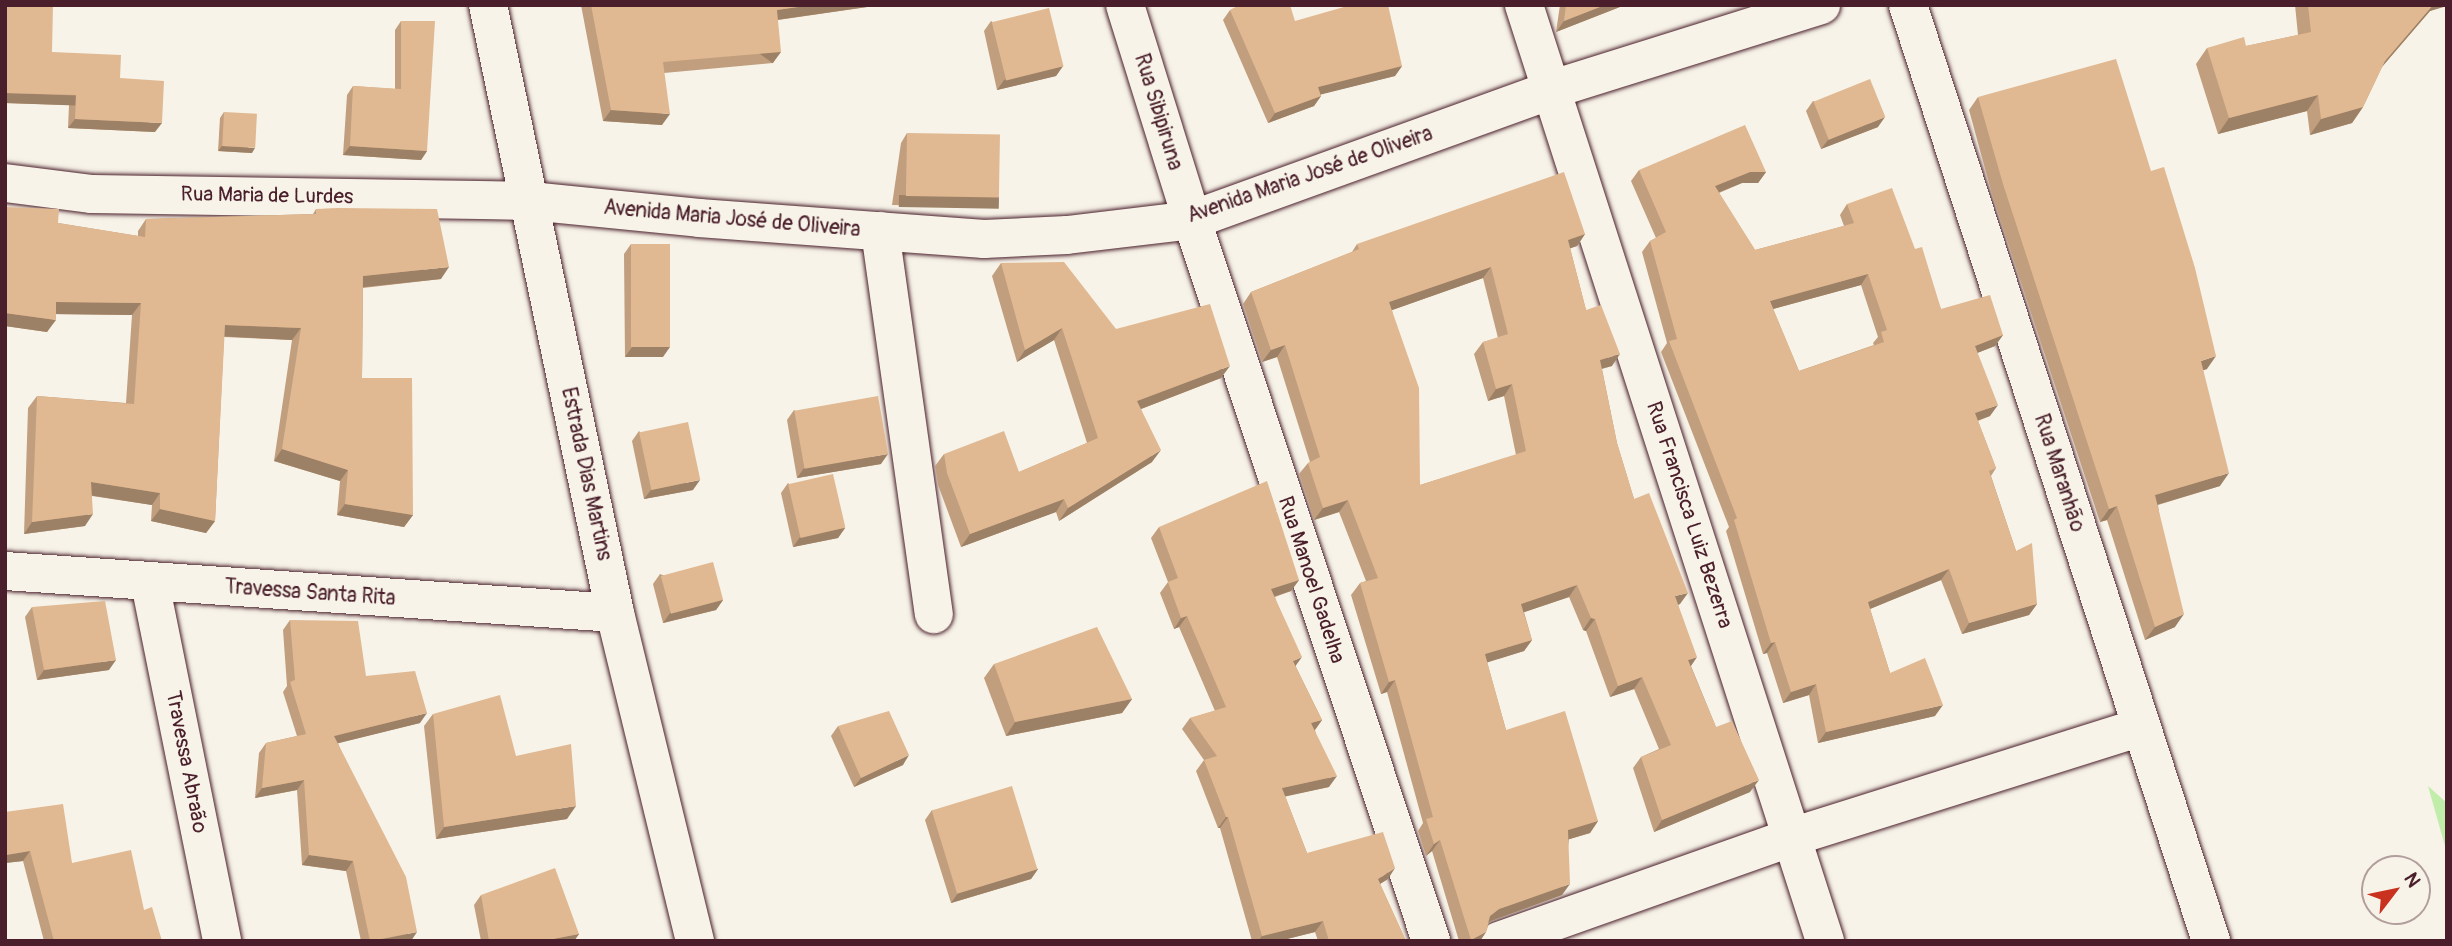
<!DOCTYPE html>
<html>
<head>
<meta charset="utf-8">
<style>
  body { margin:0 }
  #map { position:relative; width:2452px; height:946px; overflow:hidden; background:#f7f3e8; font-family:Pangolin,sans-serif }
  div>[style] { position:absolute }
  .green>* { inset:0; background:#c0edaa }
  .roads { filter:drop-shadow(0 0 2px #4a1f2b) drop-shadow(0 0 2px #4a1f2b) }
  .minor>* { height:38px; margin:-19px; padding:0 19px; transform-origin:19px; border-radius:19px; background:#f7f3e8 }
  .wall>* { inset:0; background:#c19e7d }
  .shaded-wall>* { inset:0; background:#9d8166; transform-origin:0 0 }
  .building>* { inset:0; background:#e0b891; transform-origin:0 0 }
  span { translate:-50% -50%; white-space:nowrap; text-align:center; line-height:1.15; -webkit-text-stroke:7px #f7f3e8; paint-order:stroke }
  .street-label { font-size:21px; color:#4a1f2b }
  .frame { position:absolute; inset:0; border:7px solid #4a1f2b; pointer-events:none }
  .north { position:absolute; left:2361px; top:855px; width:70px; height:70px; box-sizing:border-box; background:#f7f3e8; border:2px solid #b29e9c; border-radius:50%; rotate:58deg; font-size:19px; font-weight:700; line-height:28px; text-align:center; color:#4a1f2b }
  .north::after { content:''; display:block; margin:auto; width:24px; height:32px; background:#c8321e; clip-path:polygon(50% 0,100% 100%,50% 72%,0 100%) }
</style>
</head>
<body>
<div id="map">
  <div class="green">
    <div style="clip-path:polygon(2428px 786px,2447px 803px,2447px 853px)"></div>
  </div>
  <div class="roads">
    <div class="minor">
      <div style="left:488px;top:5px;width:621px;rotate:78.2deg"></div>
      <div style="left:615px;top:613px;width:338px;rotate:76.3deg"></div>
      <div style="left:1125px;top:5px;width:225px;rotate:72.7deg"></div>
      <div style="left:1192px;top:220px;width:760px;rotate:71.66deg"></div>
      <div style="left:1524px;top:5px;width:983px;rotate:72.17deg"></div>
      <div style="left:1908px;top:5px;width:984px;rotate:72.06deg"></div>
      <div style="left:5px;top:183px;width:88px;rotate:7.2deg"></div>
      <div style="left:92px;top:194px;width:438px;rotate:0.9deg"></div>
      <div style="left:530px;top:201px;width:170px;rotate:5.7deg"></div>
      <div style="left:699px;top:218px;width:286px;rotate:4.2deg"></div>
      <div style="left:984px;top:239px;width:83px;rotate:-2.8deg"></div>
      <div style="left:1067px;top:235px;width:126px;rotate:-6.8deg"></div>
      <div style="left:1192px;top:220px;width:384px;rotate:-19.9deg"></div>
      <div style="left:1553px;top:89px;width:281px;rotate:-17.4deg"></div>
      <div style="left:880px;top:231px;width:387px;rotate:82deg"></div>
      <div style="left:5px;top:571px;width:611px;rotate:3.94deg"></div>
      <div style="left:150px;top:583px;width:365px;rotate:78.6deg"></div>
      <div style="left:1499px;top:941px;width:311px;rotate:-19.5deg"></div>
      <div style="left:1792px;top:837px;width:365px;rotate:-17.5deg"></div>
    </div>
  </div>
  <div class="wall">
    <div style="clip-path:polygon(5px 5px,52px 52px,120px 78px,155px 132px,68px 128px,69px 105px,5px 103px)"></div>
    <div style="clip-path:polygon(581px 5px,881px 5px,778px 20px,773px 63px,664px 73px,662px 125px,603px 121px)"></div>
    <div style="clip-path:polygon(1560px 5px,1625px 5px,1556px 32px)"></div>
    <div style="clip-path:polygon(2295px 5px,2447px 5px,2430px 11px,2382px 67px,2363px 107px,2352px 123px,2310px 135px,2307px 111px,2218px 134px,2196px 64px,2207px 48px,2246px 46px,2298px 35px)"></div>
    <div style="clip-path:polygon(1230px 10px,1295px 21px,1402px 66px,1395px 76px,1321px 94px,1321px 96px,1314px 106px,1268px 123px,1223px 20px)"></div>
    <div style="clip-path:polygon(401px 21px,427px 151px,421px 160px,343px 155px,347px 95px,353px 86px,395px 89px,395px 30px)"></div>
    <div style="clip-path:polygon(991px 21px,1063px 66px,1056px 76px,997px 90px,984px 31px)"></div>
    <div style="clip-path:polygon(1978px 97px,2207px 369px,2203px 370px,2220px 486px,2158px 505px,2175px 627px,2145px 640px,2107px 520px,2100px 522px,1993px 198px,1969px 110px)"></div>
    <div style="clip-path:polygon(1813px 101px,1878px 127px,1821px 149px,1806px 111px)"></div>
    <div style="clip-path:polygon(224px 112px,252px 153px,218px 151px,220px 118px)"></div>
    <div style="clip-path:polygon(907px 133px,999px 197px,992px 207px,892px 205px,901px 143px)"></div>
    <div style="clip-path:polygon(evenodd,1639px 170px,1766px 172px,1758px 183px,1742px 183px,1719px 193px,1755px 250px,1844px 226px,1840px 215px,1847px 204px,1915px 249px,1941px 309px,2003px 335px,1995px 346px,1977px 353px,1990px 416px,1978px 421px,1996px 468px,1991px 476px,2016px 551px,2037px 604px,2029px 615px,1962px 634px,1941px 580px,1870px 609px,1890px 673px,1935px 716px,1818px 743px,1809px 695px,1783px 703px,1767px 653px,1763px 654px,1726px 531px,1729px 527px,1661px 352px,1667px 343px,1642px 252px,1650px 241px,1656px 238px,1631px 181px,1639px 170px,1861px 285px,1878px 337px,1873px 343px,1874px 345px,1799px 371px,1773px 309px,1861px 285px)"></div>
    <div style="clip-path:polygon(5px 207px,58px 223px,138px 236px,138px 231px,146px 219px,313px 214px,316px 209px,441px 279px,363px 288px,362px 378px,413px 515px,404px 527px,337px 515px,340px 481px,274px 461px,292px 340px,224px 337px,215px 521px,206px 533px,151px 521px,152px 505px,92px 496px,85px 526px,24px 534px,28px 408px,37px 396px,126px 403px,132px 315px,56px 314px,47px 332px,5px 326px)"></div>
    <div style="clip-path:polygon(evenodd,1585px 234px,1577px 246px,1570px 248px,1586px 310px,1612px 366px,1602px 369px,1617px 443px,1634px 499px,1680px 604px,1678px 605px,1691px 666px,1716px 727px,1750px 792px,1654px 832px,1633px 768px,1641px 757px,1659px 749px,1634px 689px,1610px 697px,1586px 631px,1583px 630px,1569px 597px,1524px 612px,1532px 640px,1524px 651px,1487px 662px,1506px 730px,1598px 821px,1590px 833px,1569px 839px,1562px 895px,1491px 921px,1489px 923px,1486px 932px,1480px 941px,1459px 941px,1432px 851px,1426px 856px,1418px 831px,1423px 823px,1387px 692px,1381px 694px,1351px 595px,1360px 583px,1366px 581px,1339px 512px,1314px 520px,1299px 474px,1308px 463px,1310px 462px,1277px 357px,1262px 362px,1243px 304px,1251px 292px,1352px 252px,1357px 244px,1585px 234px,1483px 278px,1498px 338px,1483px 342px,1474px 354px,1488px 401px,1504px 396px,1516px 455px,1420px 485px,1392px 310px,1483px 278px)"></div>
    <div style="clip-path:polygon(631px 244px,663px 357px,625px 357px,624px 254px)"></div>
    <div style="clip-path:polygon(1001px 263px,1116px 329px,1221px 378px,1141px 409px,1152px 462px,1059px 521px,1056px 512px,961px 547px,938px 485px,935px 466px,944px 454px,1019px 472px,1087px 443px,1054px 340px,1017px 362px,992px 276px)"></div>
    <div style="clip-path:polygon(794px 410px,881px 464px,797px 478px,787px 420px)"></div>
    <div style="clip-path:polygon(639px 431px,693px 490px,644px 499px,632px 441px)"></div>
    <div style="clip-path:polygon(788px 483px,845px 528px,838px 538px,793px 547px,781px 493px)"></div>
    <div style="clip-path:polygon(1159px 527px,1299px 580px,1291px 591px,1275px 597px,1296px 667px,1322px 720px,1315px 730px,1329px 787px,1285px 796px,1307px 853px,1388px 879px,1380px 884px,1406px 941px,1318px 941px,1315px 932px,1279px 941px,1252px 941px,1220px 828px,1218px 828px,1196px 771px,1204px 760px,1182px 729px,1190px 718px,1215px 711px,1179px 627px,1174px 629px,1160px 593px,1168px 582px,1151px 538px)"></div>
    <div style="clip-path:polygon(660px 574px,723px 600px,716px 610px,663px 623px,653px 584px)"></div>
    <div style="clip-path:polygon(32px 607px,109px 670px,37px 680px,25px 617px)"></div>
    <div style="clip-path:polygon(290px 620px,366px 676px,420px 723px,338px 743px,411px 941px,361px 941px,346px 871px,302px 865px,297px 790px,255px 798px,259px 753px,266px 743px,297px 736px,283px 692px,287px 686px,283px 630px)"></div>
    <div style="clip-path:polygon(994px 664px,1132px 699px,1122px 713px,1006px 736px,984px 678px)"></div>
    <div style="clip-path:polygon(433px 714px,516px 756px,567px 819px,436px 839px,424px 726px)"></div>
    <div style="clip-path:polygon(838px 726px,903px 765px,854px 787px,831px 736px)"></div>
    <div style="clip-path:polygon(932px 810px,1038px 869px,1031px 879px,951px 903px,925px 820px)"></div>
    <div style="clip-path:polygon(5px 812px,72px 863px,144px 910px,162px 941px,44px 941px,23px 861px,5px 863px)"></div>
    <div style="clip-path:polygon(481px 895px,579px 934px,574px 941px,481px 941px,474px 905px)"></div>
  </div>
  <div class="shaded-wall">
    <div style="clip-path:polygon(812px 5px,881px 5px,769px 21px,777px 10px)"></div>
    <div style="clip-path:polygon(1605px 5px,1625px 5px,1556px 32px,1564px 21px)"></div>
    <div style="clip-path:polygon(2433px 5px,2447px 5px,2447px 6px,2430px 11px,2374px 76px,2385px 61px)"></div>
    <div style="left:781px;top:52px;width:14px;height:118px;rotate:126deg"></div>
    <div style="clip-path:polygon(1063px 66px,1056px 76px,997px 90px,1004px 80px)"></div>
    <div style="clip-path:polygon(1402px 66px,1395px 76px,1311px 97px,1318px 87px)"></div>
    <div style="left:5px;top:93px;width:71px;height:10px;rotate:2deg"></div>
    <div style="clip-path:polygon(2318px 95px,2307px 111px,2218px 134px,2229px 118px)"></div>
    <div style="clip-path:polygon(1321px 96px,1314px 106px,1268px 123px,1275px 113px)"></div>
    <div style="clip-path:polygon(2363px 107px,2352px 123px,2310px 135px,2321px 119px)"></div>
    <div style="clip-path:polygon(611px 110px,670px 114px,662px 125px,603px 121px)"></div>
    <div style="clip-path:polygon(1885px 117px,1878px 127px,1821px 149px,1828px 140px)"></div>
    <div style="clip-path:polygon(75px 119px,162px 123px,155px 132px,68px 128px)"></div>
    <div style="clip-path:polygon(222px 146px,255px 148px,252px 153px,218px 151px)"></div>
    <div style="clip-path:polygon(350px 146px,427px 151px,421px 160px,343px 155px)"></div>
    <div style="clip-path:polygon(1750px 172px,1766px 172px,1758px 183px,1742px 183px,1707px 197px,1715px 186px)"></div>
    <div style="left:899px;top:195px;width:100px;height:12px;rotate:1deg"></div>
    <div style="clip-path:polygon(1585px 234px,1577px 246px,1560px 252px,1568px 240px)"></div>
    <div style="clip-path:polygon(449px 267px,441px 279px,355px 288px,363px 276px)"></div>
    <div style="clip-path:polygon(1491px 267px,1483px 278px,1381px 314px,1389px 302px)"></div>
    <div style="clip-path:polygon(1868px 274px,1861px 285px,1762px 312px,1770px 301px)"></div>
    <div style="clip-path:polygon(56px 302px,141px 303px,132px 315px,48px 314px)"></div>
    <div style="clip-path:polygon(5px 313px,56px 320px,47px 332px,5px 326px)"></div>
    <div style="clip-path:polygon(225px 325px,301px 328px,292px 340px,216px 336px)"></div>
    <div style="clip-path:polygon(1062px 328px,1054px 340px,1017px 362px,1025px 350px)"></div>
    <div style="clip-path:polygon(2003px 335px,1995px 346px,1967px 357px,1975px 346px)"></div>
    <div style="clip-path:polygon(1285px 345px,1277px 357px,1262px 362px,1271px 350px)"></div>
    <div style="clip-path:polygon(632px 347px,670px 347px,663px 357px,625px 357px)"></div>
    <div style="clip-path:polygon(1620px 354px,1612px 366px,1592px 371px,1600px 360px)"></div>
    <div style="clip-path:polygon(2216px 356px,2207px 369px,2191px 374px,2201px 361px)"></div>
    <div style="clip-path:polygon(1230px 366px,1221px 378px,1128px 414px,1137px 401px)"></div>
    <div style="clip-path:polygon(1512px 384px,1504px 396px,1488px 401px,1496px 389px)"></div>
    <div style="clip-path:polygon(1998px 405px,1990px 416px,1967px 424px,1975px 413px)"></div>
    <div style="clip-path:polygon(282px 449px,348px 470px,340px 481px,274px 461px)"></div>
    <div style="clip-path:polygon(1161px 450px,1152px 462px,1059px 521px,1068px 508px)"></div>
    <div style="clip-path:polygon(888px 454px,881px 464px,797px 478px,804px 468px)"></div>
    <div style="clip-path:polygon(2229px 473px,2220px 486px,2146px 508px,2155px 495px)"></div>
    <div style="clip-path:polygon(700px 480px,693px 490px,644px 499px,651px 490px)"></div>
    <div style="clip-path:polygon(91px 482px,160px 493px,152px 505px,82px 494px)"></div>
    <div style="clip-path:polygon(1064px 499px,1056px 512px,961px 547px,970px 534px)"></div>
    <div style="clip-path:polygon(1348px 500px,1339px 512px,1314px 520px,1323px 508px)"></div>
    <div style="clip-path:polygon(345px 504px,413px 515px,404px 527px,337px 515px)"></div>
    <div style="clip-path:polygon(2117px 506px,2107px 520px,2100px 522px,2109px 509px)"></div>
    <div style="clip-path:polygon(160px 509px,215px 521px,206px 533px,151px 521px)"></div>
    <div style="clip-path:polygon(93px 514px,85px 526px,24px 534px,32px 522px)"></div>
    <div style="clip-path:polygon(845px 528px,838px 538px,793px 547px,800px 537px)"></div>
    <div style="clip-path:polygon(1949px 569px,1941px 580px,1860px 613px,1868px 602px)"></div>
    <div style="clip-path:polygon(1299px 580px,1291px 591px,1263px 600px,1271px 589px)"></div>
    <div style="clip-path:polygon(1577px 585px,1569px 597px,1513px 616px,1521px 604px)"></div>
    <div style="clip-path:polygon(1688px 593px,1680px 604px,1667px 608px,1675px 596px)"></div>
    <div style="clip-path:polygon(723px 600px,716px 610px,663px 623px,670px 613px)"></div>
    <div style="clip-path:polygon(2037px 604px,2029px 615px,1962px 634px,1969px 623px)"></div>
    <div style="clip-path:polygon(2184px 614px,2175px 627px,2145px 640px,2155px 627px)"></div>
    <div style="clip-path:polygon(1187px 616px,1179px 627px,1174px 629px,1181px 618px)"></div>
    <div style="clip-path:polygon(1591px 618px,1595px 619px,1586px 631px,1583px 630px)"></div>
    <div style="clip-path:polygon(1532px 640px,1524px 651px,1476px 666px,1485px 654px)"></div>
    <div style="clip-path:polygon(1775px 642px,1767px 653px,1763px 654px,1771px 643px)"></div>
    <div style="clip-path:polygon(1302px 657px,1294px 668px,1293px 661px)"></div>
    <div style="clip-path:polygon(1697px 657px,1689px 669px,1688px 660px)"></div>
    <div style="clip-path:polygon(116px 660px,109px 670px,37px 680px,44px 670px)"></div>
    <div style="clip-path:polygon(1642px 677px,1634px 689px,1610px 697px,1618px 686px)"></div>
    <div style="clip-path:polygon(1395px 680px,1387px 692px,1381px 694px,1389px 682px)"></div>
    <div style="clip-path:polygon(1816px 684px,1809px 695px,1783px 703px,1791px 692px)"></div>
    <div style="clip-path:polygon(1132px 699px,1122px 713px,1006px 736px,1015px 722px)"></div>
    <div style="clip-path:polygon(1943px 705px,1935px 716px,1818px 743px,1826px 732px)"></div>
    <div style="clip-path:polygon(427px 713px,420px 723px,327px 746px,334px 736px)"></div>
    <div style="clip-path:polygon(1322px 720px,1314px 731px,1311px 723px)"></div>
    <div style="clip-path:polygon(909px 755px,903px 765px,854px 787px,861px 778px)"></div>
    <div style="clip-path:polygon(1337px 776px,1329px 787px,1274px 799px,1282px 788px)"></div>
    <div style="clip-path:polygon(304px 780px,297px 790px,255px 798px,262px 788px)"></div>
    <div style="clip-path:polygon(1759px 780px,1750px 792px,1654px 832px,1662px 820px)"></div>
    <div style="clip-path:polygon(576px 806px,567px 819px,436px 839px,444px 827px)"></div>
    <div style="clip-path:polygon(1226px 817px,1228px 817px,1220px 828px,1218px 828px)"></div>
    <div style="clip-path:polygon(1598px 821px,1590px 833px,1560px 842px,1568px 830px)"></div>
    <div style="clip-path:polygon(1440px 840px,1432px 851px,1426px 856px,1434px 844px)"></div>
    <div style="clip-path:polygon(30px 851px,23px 861px,5px 863px,6px 855px)"></div>
    <div style="clip-path:polygon(309px 855px,353px 861px,346px 871px,302px 865px)"></div>
    <div style="clip-path:polygon(1395px 868px,1388px 879px,1370px 890px,1378px 879px)"></div>
    <div style="clip-path:polygon(1038px 869px,1031px 879px,951px 903px,958px 893px)"></div>
    <div style="clip-path:polygon(1570px 884px,1562px 895px,1491px 921px,1482px 927px,1490px 916px,1499px 909px)"></div>
    <div style="clip-path:polygon(1323px 921px,1315px 932px,1279px 941px,1258px 941px,1262px 936px)"></div>
    <div style="clip-path:polygon(417px 932px,411px 941px,374px 941px)"></div>
    <div style="clip-path:polygon(1486px 932px,1480px 941px,1470px 941px,1471px 940px)"></div>
    <div style="clip-path:polygon(579px 934px,574px 941px,542px 941px)"></div>
  </div>
  <div class="building">
    <div style="clip-path:polygon(5px 5px,53px 5px,52px 52px,121px 55px,120px 78px,164px 81px,162px 123px,75px 119px,76px 95px,5px 93px)"></div>
    <div style="clip-path:polygon(591px 5px,812px 5px,777px 10px,781px 52px,663px 62px,670px 114px,611px 110px)"></div>
    <div style="clip-path:polygon(1239px 5px,1290px 5px,1295px 21px,1351px 5px,1388px 5px,1402px 66px,1318px 87px,1321px 96px,1275px 113px,1230px 10px)"></div>
    <div style="clip-path:polygon(1566px 5px,1605px 5px,1564px 21px)"></div>
    <div style="clip-path:polygon(2308px 5px,2433px 5px,2385px 61px,2363px 107px,2321px 119px,2318px 95px,2229px 118px,2207px 48px,2244px 37px,2246px 46px,2311px 32px)"></div>
    <div style="left:1049px;top:8px;width:60px;height:59px;rotate:76deg"></div>
    <div style="clip-path:polygon(401px 21px,435px 21px,427px 151px,350px 146px,353px 86px,401px 89px)"></div>
    <div style="clip-path:polygon(2116px 59px,2151px 171px,2164px 167px,2195px 268px,2216px 356px,2201px 361px,2229px 473px,2155px 495px,2184px 614px,2155px 627px,2117px 506px,2109px 509px,2003px 184px,1978px 97px)"></div>
    <div style="left:1870px;top:79px;width:41px;height:61px;rotate:68deg"></div>
    <div style="left:224px;top:112px;width:33px;height:34px;rotate:3deg"></div>
    <div style="clip-path:polygon(evenodd,1745px 125px,1766px 172px,1750px 172px,1715px 186px,1755px 250px,1854px 223px,1847px 204px,1892px 188px,1915px 249px,1922px 247px,1941px 309px,1990px 295px,2003px 335px,1975px 346px,1998px 405px,1975px 413px,1996px 468px,1989px 471px,2016px 551px,2032px 543px,2037px 604px,1969px 623px,1949px 569px,1868px 602px,1890px 673px,1925px 658px,1943px 705px,1826px 732px,1816px 684px,1791px 692px,1775px 642px,1771px 643px,1734px 520px,1737px 518px,1669px 341px,1677px 339px,1650px 241px,1666px 232px,1639px 170px,1745px 125px,1868px 274px,1887px 330px,1881px 332px,1884px 342px,1799px 371px,1770px 301px,1868px 274px)"></div>
    <div style="left:907px;top:133px;width:93px;height:63px;rotate:1deg"></div>
    <div style="clip-path:polygon(evenodd,1564px 172px,1585px 234px,1568px 240px,1586px 310px,1601px 305px,1620px 354px,1600px 360px,1617px 443px,1634px 499px,1649px 493px,1688px 593px,1675px 596px,1697px 657px,1688px 660px,1716px 727px,1732px 721px,1759px 780px,1662px 820px,1641px 757px,1671px 745px,1642px 677px,1618px 686px,1595px 619px,1591px 618px,1577px 585px,1521px 604px,1532px 640px,1485px 654px,1506px 730px,1565px 711px,1598px 821px,1568px 830px,1570px 884px,1499px 909px,1490px 916px,1486px 932px,1471px 940px,1440px 840px,1434px 844px,1426px 819px,1433px 817px,1395px 680px,1389px 682px,1360px 583px,1378px 578px,1348px 500px,1323px 508px,1308px 463px,1320px 457px,1285px 345px,1271px 350px,1251px 292px,1359px 249px,1357px 244px,1564px 172px,1491px 267px,1508px 334px,1483px 342px,1496px 389px,1512px 384px,1526px 451px,1420px 485px,1419px 388px,1389px 302px,1491px 267px)"></div>
    <div style="clip-path:polygon(5px 207px,59px 209px,58px 223px,145px 237px,146px 219px,316px 214px,316px 209px,336px 208px,437px 209px,449px 267px,363px 276px,362px 378px,412px 378px,413px 515px,345px 504px,348px 470px,282px 449px,301px 328px,225px 325px,215px 521px,160px 509px,160px 493px,91px 482px,93px 514px,32px 522px,37px 396px,134px 404px,141px 303px,56px 302px,56px 320px,5px 313px)"></div>
    <div style="left:631px;top:244px;width:39px;height:103px"></div>
    <div style="clip-path:polygon(1064px 262px,1116px 329px,1210px 304px,1230px 366px,1137px 401px,1161px 450px,1068px 508px,1064px 499px,970px 534px,947px 473px,944px 454px,1004px 431px,1019px 472px,1098px 438px,1062px 328px,1025px 350px,1001px 263px)"></div>
    <div style="left:878px;top:396px;width:59px;height:85px;rotate:80deg"></div>
    <div style="left:688px;top:422px;width:59px;height:50px;rotate:78deg"></div>
    <div style="left:833px;top:474px;width:55px;height:46px;rotate:77deg"></div>
    <div style="clip-path:polygon(1267px 481px,1299px 580px,1271px 589px,1302px 657px,1293px 661px,1322px 720px,1311px 723px,1337px 776px,1282px 788px,1307px 853px,1383px 832px,1395px 868px,1378px 879px,1406px 941px,1329px 941px,1323px 921px,1262px 936px,1228px 817px,1226px 817px,1204px 760px,1217px 756px,1190px 718px,1226px 707px,1187px 616px,1181px 618px,1168px 582px,1178px 578px,1159px 527px)"></div>
    <div style="left:713px;top:562px;width:39px;height:54px;rotate:75deg"></div>
    <div style="clip-path:polygon(105px 601px,116px 660px,44px 670px,32px 607px)"></div>
    <div style="clip-path:polygon(290px 620px,358px 621px,366px 676px,415px 671px,427px 713px,334px 736px,406px 877px,417px 932px,370px 941px,353px 861px,309px 855px,304px 780px,262px 788px,266px 743px,306px 734px,290px 682px,295px 680px)"></div>
    <div style="clip-path:polygon(1097px 627px,1132px 699px,1015px 722px,994px 664px)"></div>
    <div style="clip-path:polygon(500px 695px,516px 756px,571px 744px,576px 806px,444px 827px,433px 714px)"></div>
    <div style="clip-path:polygon(889px 711px,909px 755px,861px 778px,838px 726px)"></div>
    <div style="left:1012px;top:786px;width:87px;height:84px;rotate:73deg"></div>
    <div style="clip-path:polygon(63px 804px,72px 863px,131px 850px,144px 910px,152px 907px,162px 941px,54px 941px,30px 851px,6px 855px,5px 812px)"></div>
    <div style="clip-path:polygon(555px 868px,579px 934px,543px 941px,489px 941px,481px 895px)"></div>
  </div>
  <div class="street-label">
    <span style="left:1158px;top:112px;rotate:73deg">Rua Sibipiruna</span>
    <span style="left:1310px;top:175px;rotate:-19deg">Avenida Maria José de Oliveira</span>
    <span style="left:267px;top:196px;rotate:1deg">Rua Maria de Lurdes</span>
    <span style="left:732px;top:219px;rotate:5deg">Avenida Maria José de Oliveira</span>
    <span style="left:2059px;top:473px;rotate:72deg">Rua Maranhão</span>
    <span style="left:586px;top:474px;rotate:78deg">Estrada Dias Martins</span>
    <span style="left:1689px;top:515px;rotate:72deg">Rua Francisca Luiz Bezerra</span>
    <span style="left:1311px;top:580px;rotate:72deg">Rua Manoel Gadelha</span>
    <span style="left:310px;top:593px;rotate:4deg">Travessa Santa Rita</span>
    <span style="left:186px;top:762px;rotate:79deg">Travessa Abraão</span>
  </div>
  <div class="frame"></div>
  <div class="north">N</div>
</div>
</body>
</html>
